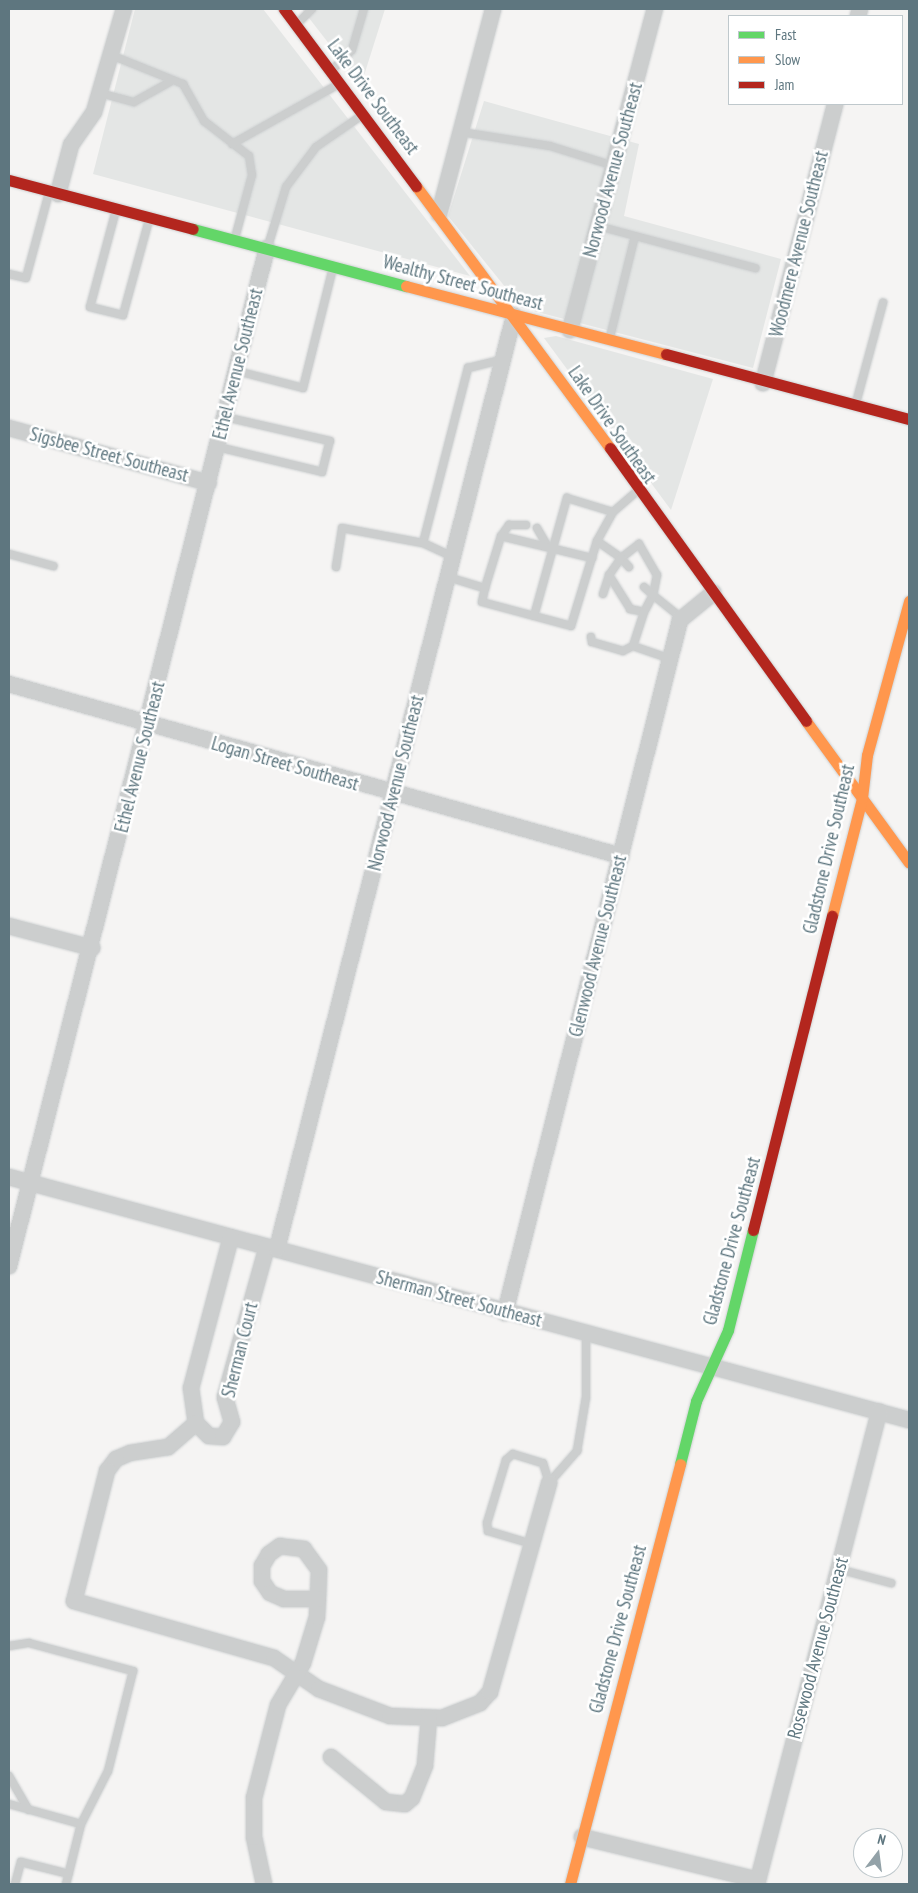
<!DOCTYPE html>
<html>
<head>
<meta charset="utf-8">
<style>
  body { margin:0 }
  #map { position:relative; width:918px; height:1893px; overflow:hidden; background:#f5f4f3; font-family:"PT Sans Narrow",sans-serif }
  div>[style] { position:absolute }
  .built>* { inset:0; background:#e4e6e5 }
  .roads { filter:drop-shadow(0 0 1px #ced1d2) drop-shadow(0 0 1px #ced1d2) }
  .lane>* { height:8px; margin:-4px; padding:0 4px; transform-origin:4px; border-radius:4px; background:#cccece }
  .street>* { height:16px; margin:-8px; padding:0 8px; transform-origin:8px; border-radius:8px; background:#cccece }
  .fast>* { height:11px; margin:-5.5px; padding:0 5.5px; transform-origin:5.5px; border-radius:5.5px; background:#63d668 }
  .slow>* { height:11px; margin:-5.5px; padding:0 5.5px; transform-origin:5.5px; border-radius:5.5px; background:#ff974d }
  .jam>* { height:11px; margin:-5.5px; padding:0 5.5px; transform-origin:5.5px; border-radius:5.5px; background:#b3261e }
  span { translate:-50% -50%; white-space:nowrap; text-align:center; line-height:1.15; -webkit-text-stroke:5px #fff; paint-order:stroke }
  .street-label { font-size:19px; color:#5e767f }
  .frame { position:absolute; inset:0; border:10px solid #5e767f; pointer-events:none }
  .legend { position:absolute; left:728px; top:15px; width:175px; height:90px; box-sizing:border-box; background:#fff; border:1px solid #bfc8cc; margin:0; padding:6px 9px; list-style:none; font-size:15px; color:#5e767f }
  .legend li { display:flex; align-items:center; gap:10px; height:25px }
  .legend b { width:25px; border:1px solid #bfc8cc }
  .north { position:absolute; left:853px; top:1828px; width:50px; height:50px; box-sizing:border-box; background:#fff; border:1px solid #bfc8cc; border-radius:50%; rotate:15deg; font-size:14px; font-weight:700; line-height:20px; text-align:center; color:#5e767f }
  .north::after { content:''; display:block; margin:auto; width:18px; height:22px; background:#93a2a8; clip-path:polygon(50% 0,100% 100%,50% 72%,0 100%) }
</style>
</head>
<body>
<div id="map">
  <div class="built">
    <div style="clip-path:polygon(135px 9px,263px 9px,470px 276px,93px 174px)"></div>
    <div style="clip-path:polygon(302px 9px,385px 9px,361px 85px)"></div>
    <div style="clip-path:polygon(484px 101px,639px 144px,624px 216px,781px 259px,753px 368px,522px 308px,448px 216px)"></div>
    <div style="clip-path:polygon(556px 336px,713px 379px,671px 510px,544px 338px)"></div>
  </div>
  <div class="roads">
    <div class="lane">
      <div style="left:298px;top:23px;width:20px;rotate:-45deg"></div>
      <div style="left:111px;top:55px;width:78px;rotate:21.9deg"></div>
      <div style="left:183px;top:84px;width:43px;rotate:60.4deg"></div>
      <div style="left:204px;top:121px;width:57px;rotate:37.9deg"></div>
      <div style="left:249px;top:156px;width:19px;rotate:81deg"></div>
      <div style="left:252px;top:175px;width:65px;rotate:105.1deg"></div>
      <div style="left:332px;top:70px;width:28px;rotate:-45deg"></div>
      <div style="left:352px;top:50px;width:43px;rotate:-73.7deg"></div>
      <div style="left:100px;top:93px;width:35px;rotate:15deg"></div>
      <div style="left:134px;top:102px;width:41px;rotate:-29.1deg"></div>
      <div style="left:461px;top:132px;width:90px;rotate:8.9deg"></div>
      <div style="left:550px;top:146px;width:67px;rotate:17.4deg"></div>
      <div style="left:232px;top:144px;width:120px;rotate:-29.3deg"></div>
      <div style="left:116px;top:210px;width:100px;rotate:105deg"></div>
      <div style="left:90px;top:307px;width:34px;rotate:14deg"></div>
      <div style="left:123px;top:315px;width:98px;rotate:-74.7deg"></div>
      <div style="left:598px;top:226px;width:163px;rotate:15deg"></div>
      <div style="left:268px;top:246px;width:62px;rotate:-73deg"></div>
      <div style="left:286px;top:187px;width:50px;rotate:-53.1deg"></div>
      <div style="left:316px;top:147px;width:55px;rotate:-34.6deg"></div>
      <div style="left:9px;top:274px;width:17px;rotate:13deg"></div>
      <div style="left:26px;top:278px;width:88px;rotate:-74.9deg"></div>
      <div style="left:610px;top:337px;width:104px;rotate:-76.1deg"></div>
      <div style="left:237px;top:371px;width:68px;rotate:14.4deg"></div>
      <div style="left:303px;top:388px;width:124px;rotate:-76deg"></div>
      <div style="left:856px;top:403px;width:104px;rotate:-74.9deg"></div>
      <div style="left:218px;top:447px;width:107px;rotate:13.5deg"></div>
      <div style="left:322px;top:472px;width:32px;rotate:-76deg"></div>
      <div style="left:330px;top:441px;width:108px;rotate:-167.1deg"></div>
      <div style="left:537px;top:528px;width:22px;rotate:60deg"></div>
      <div style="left:501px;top:536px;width:14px;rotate:-54deg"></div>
      <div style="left:509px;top:525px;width:17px"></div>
      <div style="left:597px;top:541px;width:29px;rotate:35deg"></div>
      <div style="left:621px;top:558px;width:23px;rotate:-38deg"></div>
      <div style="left:639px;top:544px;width:36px;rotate:60deg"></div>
      <div style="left:657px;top:575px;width:20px;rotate:101deg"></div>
      <div style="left:653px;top:595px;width:36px;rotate:39deg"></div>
      <div style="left:423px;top:543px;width:181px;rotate:-75.6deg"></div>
      <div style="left:468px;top:368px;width:36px;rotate:-14deg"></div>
      <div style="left:9px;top:554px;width:46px;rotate:15.3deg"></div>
      <div style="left:336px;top:567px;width:39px;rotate:-81deg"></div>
      <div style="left:342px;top:528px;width:82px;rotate:10.5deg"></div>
      <div style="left:423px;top:543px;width:33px;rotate:25deg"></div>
      <div style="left:629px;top:567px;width:12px;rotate:-132deg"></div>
      <div style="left:621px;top:558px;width:21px;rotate:125deg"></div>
      <div style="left:609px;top:575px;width:40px;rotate:58deg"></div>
      <div style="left:630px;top:609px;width:14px;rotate:12deg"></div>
      <div style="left:644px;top:612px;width:19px;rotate:-62deg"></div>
      <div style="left:653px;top:595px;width:12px;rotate:-138deg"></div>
      <div style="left:448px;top:577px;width:39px;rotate:17deg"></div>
      <div style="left:485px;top:588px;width:14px;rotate:102deg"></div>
      <div style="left:482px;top:602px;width:92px;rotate:15.1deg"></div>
      <div style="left:571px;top:626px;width:89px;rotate:-73deg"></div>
      <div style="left:597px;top:541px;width:33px;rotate:-61deg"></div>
      <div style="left:613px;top:512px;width:32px;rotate:-41deg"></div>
      <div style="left:485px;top:588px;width:54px;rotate:-72.9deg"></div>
      <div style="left:501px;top:536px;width:94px;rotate:13.6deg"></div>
      <div style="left:603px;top:594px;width:20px;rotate:-72deg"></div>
      <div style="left:534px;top:616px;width:123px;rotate:-74.4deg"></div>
      <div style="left:567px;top:498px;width:48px;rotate:16.9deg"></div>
      <div style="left:591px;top:637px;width:5px;rotate:79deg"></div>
      <div style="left:592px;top:642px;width:32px;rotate:16deg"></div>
      <div style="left:623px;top:651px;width:11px;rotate:-27deg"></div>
      <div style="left:633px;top:646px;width:36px;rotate:-72deg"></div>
      <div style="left:633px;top:646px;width:39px;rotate:19deg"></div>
      <div style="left:532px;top:1544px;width:46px;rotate:-163.5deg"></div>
      <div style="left:488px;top:1531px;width:8px;rotate:-97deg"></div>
      <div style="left:487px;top:1523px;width:66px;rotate:-73.2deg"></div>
      <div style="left:506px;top:1460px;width:9px;rotate:-41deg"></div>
      <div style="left:513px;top:1454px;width:31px;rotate:17deg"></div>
      <div style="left:543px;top:1463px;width:21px;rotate:73deg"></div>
      <div style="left:549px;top:1483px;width:43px;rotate:-48.8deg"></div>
      <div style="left:577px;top:1451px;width:55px;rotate:-80.5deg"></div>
      <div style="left:586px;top:1397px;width:64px;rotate:-90deg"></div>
      <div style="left:838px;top:1569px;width:55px;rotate:14.8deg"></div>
      <div style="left:9px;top:1646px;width:20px;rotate:-9deg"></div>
      <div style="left:29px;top:1643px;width:108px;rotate:15.1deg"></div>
      <div style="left:133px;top:1671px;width:103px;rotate:104deg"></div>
      <div style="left:108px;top:1771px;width:59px;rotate:117deg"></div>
      <div style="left:81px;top:1824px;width:62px;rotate:104deg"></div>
      <div style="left:9px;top:1776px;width:39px;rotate:60deg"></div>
      <div style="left:9px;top:1804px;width:75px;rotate:15.5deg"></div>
      <div style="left:15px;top:1884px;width:23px;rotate:-75deg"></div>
      <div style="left:21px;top:1862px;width:49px;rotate:14deg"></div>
    </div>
    <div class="street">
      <div style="left:858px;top:16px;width:7px;rotate:-74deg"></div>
      <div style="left:58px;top:194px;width:51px;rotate:-75.1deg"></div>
      <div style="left:71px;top:145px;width:40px;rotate:-55.1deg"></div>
      <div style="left:94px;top:112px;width:107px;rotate:-73.8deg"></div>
      <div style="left:439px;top:214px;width:212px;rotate:-75.2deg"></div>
      <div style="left:570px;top:330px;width:332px;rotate:-75.2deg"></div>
      <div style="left:763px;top:383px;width:288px;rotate:-75.5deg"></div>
      <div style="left:9px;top:428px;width:207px;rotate:15.4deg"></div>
      <div style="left:9px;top:684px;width:636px;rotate:15.7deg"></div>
      <div style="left:9px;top:926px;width:86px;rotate:14.8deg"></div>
      <div style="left:9px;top:1177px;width:932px;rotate:15.11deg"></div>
      <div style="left:231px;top:1237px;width:156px;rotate:104.8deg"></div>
      <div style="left:191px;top:1388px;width:35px;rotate:82deg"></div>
      <div style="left:196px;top:1423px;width:18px;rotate:45deg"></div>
      <div style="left:209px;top:1436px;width:14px;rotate:4deg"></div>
      <div style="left:223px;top:1437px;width:17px;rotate:-59deg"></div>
      <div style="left:232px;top:1422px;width:26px;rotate:-106deg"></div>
      <div style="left:225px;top:1397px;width:156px;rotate:-74.4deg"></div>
      <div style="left:277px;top:1249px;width:963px;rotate:-75.75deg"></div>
      <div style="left:9px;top:1266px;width:1050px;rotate:-75.78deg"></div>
      <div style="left:505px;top:1313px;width:715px;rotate:-75.83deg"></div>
      <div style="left:680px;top:620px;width:43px;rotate:-39.3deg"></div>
      <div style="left:196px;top:1423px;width:37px;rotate:139deg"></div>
      <div style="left:168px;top:1447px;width:38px;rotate:171deg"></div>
      <div style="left:130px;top:1453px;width:15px;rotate:157deg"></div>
      <div style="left:116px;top:1459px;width:15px;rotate:127deg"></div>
      <div style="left:107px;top:1471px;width:134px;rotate:104.2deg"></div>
      <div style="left:74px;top:1601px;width:208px;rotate:15.9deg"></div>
      <div style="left:274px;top:1658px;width:55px;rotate:34.6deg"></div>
      <div style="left:319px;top:1689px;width:76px;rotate:20.8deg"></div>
      <div style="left:390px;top:1716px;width:52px;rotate:2.2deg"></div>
      <div style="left:442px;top:1718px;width:41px;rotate:-21.5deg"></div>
      <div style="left:480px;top:1703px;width:15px;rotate:-48deg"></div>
      <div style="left:490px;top:1692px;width:217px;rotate:-74.2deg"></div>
      <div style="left:331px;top:1757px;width:71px;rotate:39.3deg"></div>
      <div style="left:386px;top:1802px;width:19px;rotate:6deg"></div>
      <div style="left:405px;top:1804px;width:9px;rotate:-41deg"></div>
      <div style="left:412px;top:1798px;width:35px;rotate:-68deg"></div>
      <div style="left:425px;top:1765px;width:47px;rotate:-85.1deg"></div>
      <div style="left:582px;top:1837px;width:181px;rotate:13.7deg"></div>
      <div style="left:264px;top:1884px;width:48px;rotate:-102deg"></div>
      <div style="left:254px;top:1837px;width:39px;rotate:-90deg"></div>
      <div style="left:254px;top:1798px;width:96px;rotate:-75.5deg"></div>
      <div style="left:278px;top:1705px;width:49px;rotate:-59.2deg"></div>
      <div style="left:303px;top:1663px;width:48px;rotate:-73.1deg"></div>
      <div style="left:317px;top:1617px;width:18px;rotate:-87deg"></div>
      <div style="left:318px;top:1599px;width:29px;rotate:-88deg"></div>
      <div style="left:319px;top:1570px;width:26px;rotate:-126deg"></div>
      <div style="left:304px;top:1549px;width:24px;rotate:-173deg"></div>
      <div style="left:280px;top:1546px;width:14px;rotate:144deg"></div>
      <div style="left:269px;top:1554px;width:14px;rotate:120deg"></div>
      <div style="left:262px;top:1566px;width:15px;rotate:90deg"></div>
      <div style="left:262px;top:1581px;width:14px;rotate:56deg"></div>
      <div style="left:270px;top:1593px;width:15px;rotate:23deg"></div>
      <div style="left:284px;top:1599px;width:34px"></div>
      <div style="left:757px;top:1884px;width:488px;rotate:-75.5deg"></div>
    </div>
    <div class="fast">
      <div style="left:193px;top:229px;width:220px;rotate:15deg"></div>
      <div style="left:680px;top:1464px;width:65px;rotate:-75.7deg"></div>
      <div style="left:696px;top:1401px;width:78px;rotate:-65.7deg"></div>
      <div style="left:728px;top:1330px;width:103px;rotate:-76deg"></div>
    </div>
    <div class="slow">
      <div style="left:416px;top:186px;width:326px;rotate:53.5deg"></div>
      <div style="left:406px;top:286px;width:269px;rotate:14.7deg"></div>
      <div style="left:806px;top:721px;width:175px;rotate:54deg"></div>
      <div style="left:832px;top:916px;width:122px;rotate:-75.7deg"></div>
      <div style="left:862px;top:798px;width:43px;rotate:-83.4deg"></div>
      <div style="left:867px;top:755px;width:160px;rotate:-74.7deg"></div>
      <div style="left:570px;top:1884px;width:434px;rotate:-75.3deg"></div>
    </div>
    <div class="jam">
      <div style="left:284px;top:9px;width:221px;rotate:53.3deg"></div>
      <div style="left:9px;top:180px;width:190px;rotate:14.9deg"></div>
      <div style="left:666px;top:354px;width:252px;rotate:15deg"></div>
      <div style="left:610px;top:448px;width:336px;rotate:54.3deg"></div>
      <div style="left:753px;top:1230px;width:324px;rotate:-75.9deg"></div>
    </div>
  </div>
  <div class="street-label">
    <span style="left:373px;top:97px;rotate:53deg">Lake Drive Southeast</span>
    <span style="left:613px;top:170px;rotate:-75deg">Norwood Avenue Southeast</span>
    <span style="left:799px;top:244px;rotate:-76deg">Woodmere Avenue Southeast</span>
    <span style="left:463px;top:283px;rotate:15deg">Wealthy Street Southeast</span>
    <span style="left:238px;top:364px;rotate:-76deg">Ethel Avenue Southeast</span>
    <span style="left:612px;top:425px;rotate:55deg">Lake Drive Southeast</span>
    <span style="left:109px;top:455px;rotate:15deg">Sigsbee Street Southeast</span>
    <span style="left:140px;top:757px;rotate:-76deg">Ethel Avenue Southeast</span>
    <span style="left:285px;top:764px;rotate:16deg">Logan Street Southeast</span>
    <span style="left:396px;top:783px;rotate:-76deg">Norwood Avenue Southeast</span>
    <span style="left:829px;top:849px;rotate:-77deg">Gladstone Drive Southeast</span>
    <span style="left:598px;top:946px;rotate:-76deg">Glenwood Avenue Southeast</span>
    <span style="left:732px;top:1241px;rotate:-75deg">Gladstone Drive Southeast</span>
    <span style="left:459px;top:1299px;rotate:15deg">Sherman Street Southeast</span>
    <span style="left:240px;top:1350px;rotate:-76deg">Sherman Court</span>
    <span style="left:618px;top:1629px;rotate:-75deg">Gladstone Drive Southeast</span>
    <span style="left:818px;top:1648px;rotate:-75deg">Rosewood Avenue Southeast</span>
  </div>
  <div class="frame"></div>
  <ul class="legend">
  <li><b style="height:6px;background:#63d668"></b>Fast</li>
  <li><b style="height:6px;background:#ff974d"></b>Slow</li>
  <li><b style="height:6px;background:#b3261e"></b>Jam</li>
  </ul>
  <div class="north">N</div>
</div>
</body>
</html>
